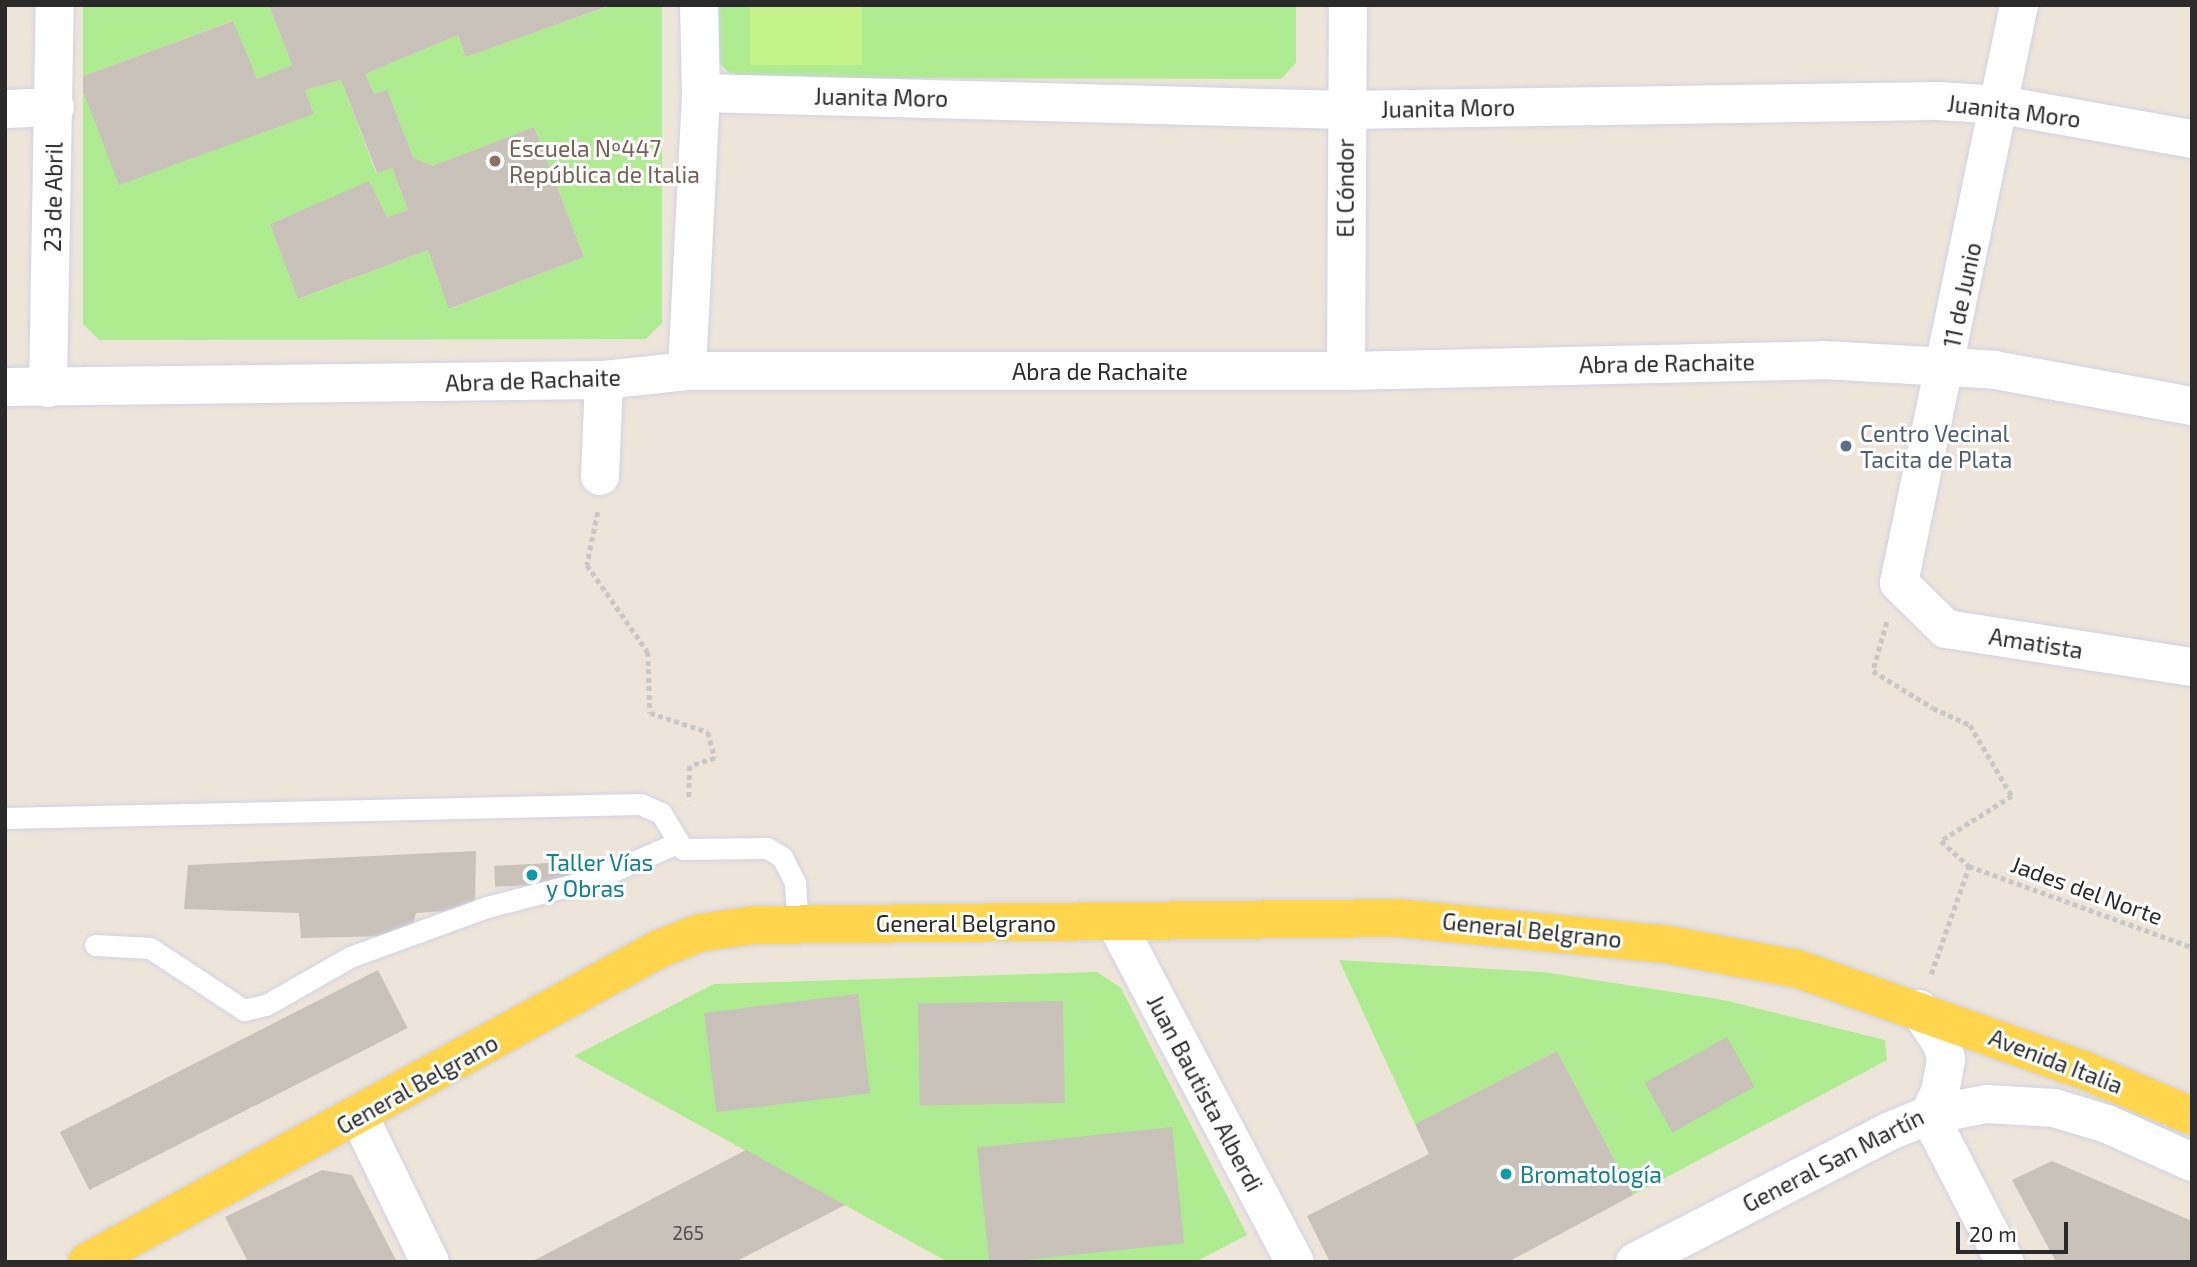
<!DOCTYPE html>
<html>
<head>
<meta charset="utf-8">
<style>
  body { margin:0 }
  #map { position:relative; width:2197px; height:1267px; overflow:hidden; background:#eee5da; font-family:"Exo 2",sans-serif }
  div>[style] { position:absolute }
  .green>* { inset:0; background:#afeb90 }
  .pitch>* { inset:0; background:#c7f38b; transform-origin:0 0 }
  .building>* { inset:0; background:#c9c2ba; transform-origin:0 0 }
  .path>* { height:4.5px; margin-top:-2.25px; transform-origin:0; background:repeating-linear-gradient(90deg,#c8c8c8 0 5px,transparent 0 8.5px) }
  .roads { filter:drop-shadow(0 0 2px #cfd3e5) drop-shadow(0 0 2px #cfd3e5) }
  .service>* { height:21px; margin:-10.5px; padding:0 10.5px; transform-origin:10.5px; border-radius:10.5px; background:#fff }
  .minor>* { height:38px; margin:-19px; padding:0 19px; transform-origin:19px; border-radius:19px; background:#fff }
  .primary>* { height:38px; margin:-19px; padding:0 19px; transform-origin:19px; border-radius:19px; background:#ffd54e }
  .dots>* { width:19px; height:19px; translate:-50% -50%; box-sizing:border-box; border:4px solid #fff; border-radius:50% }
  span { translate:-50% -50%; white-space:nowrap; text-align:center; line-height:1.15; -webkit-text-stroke:6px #fff; paint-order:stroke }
  .number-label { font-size:19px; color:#52504e }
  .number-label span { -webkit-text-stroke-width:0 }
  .street-label { font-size:23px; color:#2a2a2a }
  .education-label { font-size:23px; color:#785e54 }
  .left { translate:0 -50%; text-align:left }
  .service-label { font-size:23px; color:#4e5e75 }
  .culture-label { font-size:23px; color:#0d838f }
  .frame { position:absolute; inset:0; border:7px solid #2a2a2a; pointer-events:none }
  .scale { position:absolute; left:1956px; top:1222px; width:112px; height:32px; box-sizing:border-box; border:4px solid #2a2a2a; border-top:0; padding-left:9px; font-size:21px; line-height:24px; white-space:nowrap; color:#2a2a2a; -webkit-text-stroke:5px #fff; paint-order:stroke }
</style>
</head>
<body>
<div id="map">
  <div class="green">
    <div style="clip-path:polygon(83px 5px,269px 5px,292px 65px,257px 79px,232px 21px,83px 76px)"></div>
    <div style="clip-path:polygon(612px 5px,662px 5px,662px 323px,646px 339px,99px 340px,83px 324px,83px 91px,314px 114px,305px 90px,341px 80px,376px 173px,392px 168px,408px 210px,387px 217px,368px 182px,270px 224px,299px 299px,428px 250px,450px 309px,584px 257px,534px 127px,432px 166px,413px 157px,387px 91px,374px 94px,365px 74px,458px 35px,466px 57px)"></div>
    <div style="clip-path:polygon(718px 5px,1296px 5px,1296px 63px,1281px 79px,734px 78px,718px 62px)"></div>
    <div style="clip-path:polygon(1339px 960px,1543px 972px,1724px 1000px,1885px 1040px,1887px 1060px,1633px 1195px,1557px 1051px,1415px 1124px)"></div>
    <div style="clip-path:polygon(1097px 972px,1121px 988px,1247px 1235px,1195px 1262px,948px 1262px,574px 1056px,714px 984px)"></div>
  </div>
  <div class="pitch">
    <div style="left:750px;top:5px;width:112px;height:60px"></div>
  </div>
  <div class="building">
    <div style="clip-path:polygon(269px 5px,611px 5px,466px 57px,458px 35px,365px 74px,374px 94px,387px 90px,413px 157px,432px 166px,534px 127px,584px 257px,449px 309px,428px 250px,298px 299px,270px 224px,369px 181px,387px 217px,408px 210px,392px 168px,377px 173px,341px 80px,305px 90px,314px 114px,119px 185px,83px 91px,83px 76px,233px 21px,257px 79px,292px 65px)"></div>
    <div style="clip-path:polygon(476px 851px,475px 909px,416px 913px,413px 925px,389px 936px,301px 938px,299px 913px,184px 909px,188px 865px)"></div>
    <div style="left:568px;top:862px;width:21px;height:74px;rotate:87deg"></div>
    <div style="left:378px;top:970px;width:65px;height:357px;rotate:63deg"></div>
    <div style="left:858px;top:994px;width:100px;height:155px;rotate:83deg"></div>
    <div style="left:1063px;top:1001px;width:102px;height:145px;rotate:89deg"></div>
    <div style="left:1727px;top:1037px;width:57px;height:94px;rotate:61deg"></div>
    <div style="clip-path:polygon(1557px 1051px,1633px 1195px,1508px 1262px,1330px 1262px,1307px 1216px,1429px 1154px,1415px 1124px)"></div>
    <div style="left:1172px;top:1127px;width:117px;height:196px;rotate:84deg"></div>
    <div style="clip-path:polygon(746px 1150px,845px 1205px,735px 1262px,531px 1262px)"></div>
    <div style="clip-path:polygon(2052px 1161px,2192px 1221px,2192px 1262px,2056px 1262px,2012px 1180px)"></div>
    <div style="clip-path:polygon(322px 1170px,352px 1175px,397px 1262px,248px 1262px,225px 1217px)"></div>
  </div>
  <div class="path">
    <div style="left:598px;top:512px;width:54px;rotate:101.7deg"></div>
    <div style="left:587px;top:565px;width:106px;rotate:55deg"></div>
    <div style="left:648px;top:652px;width:61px;rotate:88.1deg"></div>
    <div style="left:650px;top:713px;width:61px;rotate:18.1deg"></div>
    <div style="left:708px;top:732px;width:27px;rotate:75deg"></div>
    <div style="left:715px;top:758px;width:26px;rotate:162deg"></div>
    <div style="left:690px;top:766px;width:34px;rotate:92deg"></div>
    <div style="left:1887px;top:622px;width:51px;rotate:105.9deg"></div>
    <div style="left:1873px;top:671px;width:70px;rotate:31.7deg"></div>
    <div style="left:1933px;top:708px;width:41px;rotate:24.7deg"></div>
    <div style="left:1970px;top:725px;width:82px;rotate:59.4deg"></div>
    <div style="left:2012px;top:796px;width:84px;rotate:147.6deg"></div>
    <div style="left:1941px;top:841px;width:38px;rotate:42deg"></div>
    <div style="left:1969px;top:866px;width:237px;rotate:20deg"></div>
    <div style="left:1931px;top:974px;width:114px;rotate:-70.6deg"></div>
  </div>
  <div class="roads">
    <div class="service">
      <div style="left:5px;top:818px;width:635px;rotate:-1.26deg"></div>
      <div style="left:640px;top:804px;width:23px;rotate:23deg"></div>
      <div style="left:661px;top:813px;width:42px;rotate:58.6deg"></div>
      <div style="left:683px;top:849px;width:84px;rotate:-0.7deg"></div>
      <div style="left:767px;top:848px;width:17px;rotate:31deg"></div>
      <div style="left:782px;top:857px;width:29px;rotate:63deg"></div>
      <div style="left:795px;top:883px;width:39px;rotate:86deg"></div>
      <div style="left:95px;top:945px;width:55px;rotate:3.1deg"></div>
      <div style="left:150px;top:948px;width:113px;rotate:33.4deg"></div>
      <div style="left:244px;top:1010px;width:23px;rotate:-13deg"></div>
      <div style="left:266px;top:1005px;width:97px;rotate:-29.7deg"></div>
      <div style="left:350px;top:957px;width:146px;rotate:-20.1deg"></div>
      <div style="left:487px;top:907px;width:112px;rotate:-14.5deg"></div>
      <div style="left:595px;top:879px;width:90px;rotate:-23.7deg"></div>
    </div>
    <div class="minor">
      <div style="left:2019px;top:5px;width:590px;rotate:101.73deg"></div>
      <div style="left:1899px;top:583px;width:66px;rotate:44.4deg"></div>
      <div style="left:1946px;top:629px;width:249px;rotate:8.8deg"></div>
      <div style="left:701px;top:93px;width:644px;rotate:1.51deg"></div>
      <div style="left:1345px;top:110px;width:593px;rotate:-0.87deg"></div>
      <div style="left:1938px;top:101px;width:63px;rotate:3.6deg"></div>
      <div style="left:2001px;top:105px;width:194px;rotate:10.1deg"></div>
      <div style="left:5px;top:109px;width:50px;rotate:-2.3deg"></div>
      <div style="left:687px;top:371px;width:278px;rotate:-87.1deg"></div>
      <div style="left:701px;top:93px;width:88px;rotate:-91.3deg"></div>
      <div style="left:1346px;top:371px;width:366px;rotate:-89.7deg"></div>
      <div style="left:5px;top:387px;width:599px;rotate:-0.67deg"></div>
      <div style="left:604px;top:380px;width:83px;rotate:-6.2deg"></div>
      <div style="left:687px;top:371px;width:659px"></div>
      <div style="left:1346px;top:371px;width:478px;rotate:-1.3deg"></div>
      <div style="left:1824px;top:360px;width:171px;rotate:3.3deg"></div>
      <div style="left:1995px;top:370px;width:200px;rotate:10.4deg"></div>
      <div style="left:48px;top:388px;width:383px;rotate:-89deg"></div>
      <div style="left:600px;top:476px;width:96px;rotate:-87.6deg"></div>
      <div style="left:1116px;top:923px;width:383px;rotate:62.2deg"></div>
      <div style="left:1919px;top:1009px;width:42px;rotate:56.7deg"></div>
      <div style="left:1942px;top:1044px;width:16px;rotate:75deg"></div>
      <div style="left:1946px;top:1059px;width:34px;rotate:100deg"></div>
      <div style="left:1940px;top:1092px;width:25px;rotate:116deg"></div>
      <div style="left:1929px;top:1115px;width:165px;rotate:62.7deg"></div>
      <div style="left:359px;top:1116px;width:162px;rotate:64.1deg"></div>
      <div style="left:1635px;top:1262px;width:287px;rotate:-27.2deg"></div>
      <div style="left:1890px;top:1131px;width:42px;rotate:-22.3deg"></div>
      <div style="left:1929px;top:1115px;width:58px;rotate:-10.9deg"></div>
      <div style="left:1986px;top:1104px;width:68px;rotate:3.4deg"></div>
      <div style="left:2054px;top:1108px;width:55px;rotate:16.8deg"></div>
      <div style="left:2107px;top:1124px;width:93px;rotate:24.1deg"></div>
    </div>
    <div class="primary">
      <div style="left:87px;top:1262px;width:652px;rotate:-28.69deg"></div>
      <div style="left:659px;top:949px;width:43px;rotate:-21.8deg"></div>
      <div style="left:699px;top:933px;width:56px;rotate:-8.3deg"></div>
      <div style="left:754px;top:925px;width:644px;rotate:-0.62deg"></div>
      <div style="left:1398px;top:918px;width:267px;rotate:5.6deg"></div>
      <div style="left:1664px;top:944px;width:136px;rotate:10.6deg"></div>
      <div style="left:1798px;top:969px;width:300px;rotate:19.5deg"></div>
      <div style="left:2081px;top:1069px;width:121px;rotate:22.9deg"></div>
    </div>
  </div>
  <div class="dots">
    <div style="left:495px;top:161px;background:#8d6e63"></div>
    <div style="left:1846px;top:446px;background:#5c6f8a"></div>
    <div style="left:532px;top:875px;background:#0f9aa8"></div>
    <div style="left:1506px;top:1174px;background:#0f9aa8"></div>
  </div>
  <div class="number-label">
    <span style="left:688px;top:1233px">265</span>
  </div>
  <div class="street-label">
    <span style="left:881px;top:97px;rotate:1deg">Juanita Moro</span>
    <span style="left:1448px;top:108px;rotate:-1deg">Juanita Moro</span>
    <span style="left:2014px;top:111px;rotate:7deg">Juanita Moro</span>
    <span style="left:1345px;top:188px;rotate:-90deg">El Cóndor</span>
    <span style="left:53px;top:197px;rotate:-89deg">23 de Abril</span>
    <span style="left:1962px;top:295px;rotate:-78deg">11 de Junio</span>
    <span style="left:1667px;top:363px;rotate:-1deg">Abra de Rachaite</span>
    <span style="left:1100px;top:371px">Abra de Rachaite</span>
    <span style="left:533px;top:380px;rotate:-2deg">Abra de Rachaite</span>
    <span style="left:2036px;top:643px;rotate:9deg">Amatista</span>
    <span style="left:2087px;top:890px;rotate:20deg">Jades del Norte</span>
    <span style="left:966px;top:923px">General Belgrano</span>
    <span style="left:1532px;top:930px;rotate:6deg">General Belgrano</span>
    <span style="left:2056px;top:1061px;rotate:21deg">Avenida Italia</span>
    <span style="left:417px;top:1084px;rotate:-29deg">General Belgrano</span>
    <span style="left:1205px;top:1093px;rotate:62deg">Juan Bautista Alberdi</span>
    <span style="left:1833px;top:1160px;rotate:-27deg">General San Martín</span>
  </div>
  <div class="education-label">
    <span class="left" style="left:509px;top:161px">Escuela Nº447<br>República de Italia</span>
  </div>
  <div class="service-label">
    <span class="left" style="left:1860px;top:446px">Centro Vecinal<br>Tacita de Plata</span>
  </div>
  <div class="culture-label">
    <span class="left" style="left:546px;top:875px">Taller Vías<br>y Obras</span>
    <span class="left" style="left:1520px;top:1174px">Bromatología</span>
  </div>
  <div class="frame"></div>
  <div class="scale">20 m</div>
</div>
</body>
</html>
